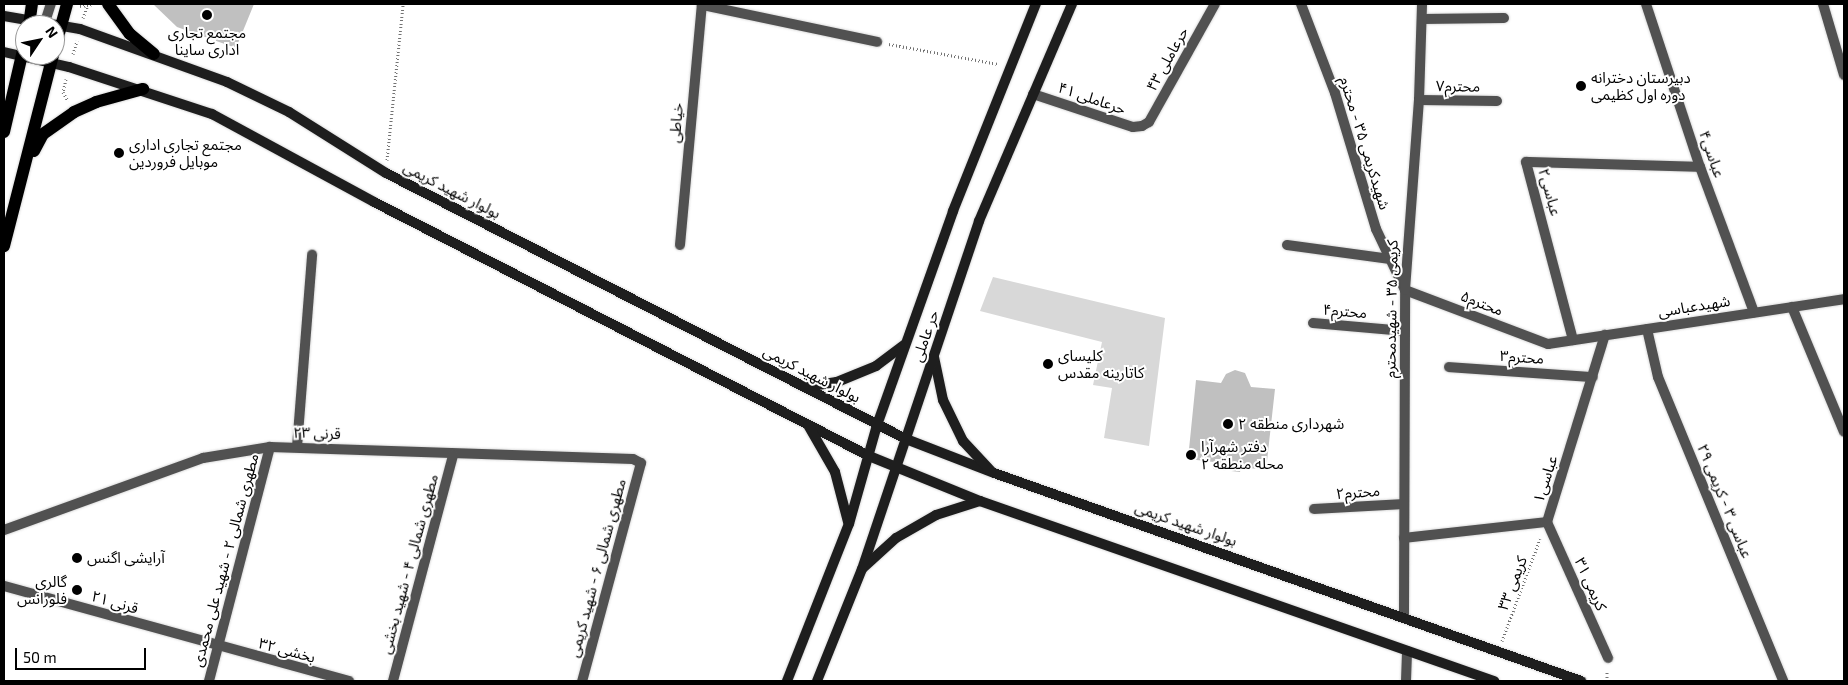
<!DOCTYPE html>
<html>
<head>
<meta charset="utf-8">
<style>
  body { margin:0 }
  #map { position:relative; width:1848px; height:685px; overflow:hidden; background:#fff; font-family:"Exo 2","Noto Sans Arabic",sans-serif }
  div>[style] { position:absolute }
  .green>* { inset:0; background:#d8d8d8 }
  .building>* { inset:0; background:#c0c0c0 }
  .path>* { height:3px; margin-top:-1.5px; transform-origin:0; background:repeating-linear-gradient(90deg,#737373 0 1px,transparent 0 3.5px) }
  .roads { filter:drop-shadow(0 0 1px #dbdbdb) drop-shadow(0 0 1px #dbdbdb) }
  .service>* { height:10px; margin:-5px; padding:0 5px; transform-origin:5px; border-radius:5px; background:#515151 }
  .minor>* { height:10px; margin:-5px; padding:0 5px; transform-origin:5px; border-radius:5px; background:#515151 }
  .secondary>* { height:10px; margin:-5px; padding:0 5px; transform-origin:5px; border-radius:5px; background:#1e1e1e }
  .primary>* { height:12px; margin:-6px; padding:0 6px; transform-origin:6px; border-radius:6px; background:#000 }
  .dots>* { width:14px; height:14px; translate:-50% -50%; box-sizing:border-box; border:2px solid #fff; border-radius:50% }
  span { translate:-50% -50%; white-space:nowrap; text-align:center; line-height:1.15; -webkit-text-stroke:4px #fff; paint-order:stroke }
  .poi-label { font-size:15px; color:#000 }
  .left { translate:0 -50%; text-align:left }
  .right { translate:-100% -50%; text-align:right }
  .street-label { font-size:15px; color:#000 }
  .frame { position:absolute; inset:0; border:5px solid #000; pointer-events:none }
  .north { position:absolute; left:15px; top:15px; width:50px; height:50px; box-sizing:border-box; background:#fff; border:1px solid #999; border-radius:50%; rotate:56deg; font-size:14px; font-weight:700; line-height:20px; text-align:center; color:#000 }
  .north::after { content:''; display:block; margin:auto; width:18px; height:22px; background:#000; clip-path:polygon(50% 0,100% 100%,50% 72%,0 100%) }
  .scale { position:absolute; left:15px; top:648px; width:131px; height:22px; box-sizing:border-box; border:2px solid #000; border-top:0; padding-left:6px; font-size:15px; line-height:18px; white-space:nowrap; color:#000; -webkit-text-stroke:4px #fff; paint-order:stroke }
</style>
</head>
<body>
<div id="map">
  <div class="green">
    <div style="clip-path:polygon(993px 277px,1165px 318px,1149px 446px,1104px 438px,1112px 388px,1093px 385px,1102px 342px,980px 311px)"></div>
  </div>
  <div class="building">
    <div style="clip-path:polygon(153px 4px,254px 4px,236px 48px,177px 27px)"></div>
    <div style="clip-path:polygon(1235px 370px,1245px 373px,1251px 387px,1275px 389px,1266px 470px,1241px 467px,1240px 472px,1213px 469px,1214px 462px,1188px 459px,1196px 380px,1221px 383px,1226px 374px)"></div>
  </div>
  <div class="path">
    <div style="left:80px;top:6px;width:14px;rotate:-8deg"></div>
    <div style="left:83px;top:18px;width:12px;rotate:-70deg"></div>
    <div style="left:889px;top:44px;width:111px;rotate:10.4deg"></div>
    <div style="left:73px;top:54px;width:14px;rotate:-73deg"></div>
    <div style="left:66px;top:79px;width:13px;rotate:103deg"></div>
    <div style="left:63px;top:92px;width:10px;rotate:61deg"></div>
    <div style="left:387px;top:160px;width:157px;rotate:-84.1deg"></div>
    <div style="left:1502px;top:641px;width:109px;rotate:-69.6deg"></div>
    <div style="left:1607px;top:681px;width:10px;rotate:-90deg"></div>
  </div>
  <div class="roads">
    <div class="service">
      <div style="left:44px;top:25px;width:22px;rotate:-72deg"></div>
    </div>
    <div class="minor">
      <div style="left:1301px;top:4px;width:95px;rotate:69.1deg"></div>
      <div style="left:1335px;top:93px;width:142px;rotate:73.2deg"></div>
      <div style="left:1376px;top:229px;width:68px;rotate:64.6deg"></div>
      <div style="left:1405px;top:290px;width:153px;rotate:20.7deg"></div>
      <div style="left:1548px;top:344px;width:299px;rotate:-8.6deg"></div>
      <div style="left:1646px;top:4px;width:172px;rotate:71.7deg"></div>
      <div style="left:1700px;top:167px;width:155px;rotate:69.6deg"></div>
      <div style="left:1823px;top:4px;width:74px;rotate:73.5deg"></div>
      <div style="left:702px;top:5px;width:179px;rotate:11.9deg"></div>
      <div style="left:1422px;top:19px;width:82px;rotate:-0.7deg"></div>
      <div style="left:1033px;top:94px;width:105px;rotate:18.3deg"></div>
      <div style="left:1133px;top:127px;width:9px;rotate:-6deg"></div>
      <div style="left:1142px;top:126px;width:8px;rotate:-30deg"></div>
      <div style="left:1149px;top:122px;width:135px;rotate:-60.8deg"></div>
      <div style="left:1419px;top:100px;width:78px;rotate:0.7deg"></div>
      <div style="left:680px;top:245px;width:242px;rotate:-84.8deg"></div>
      <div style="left:1287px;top:245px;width:104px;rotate:7.7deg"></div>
      <div style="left:1792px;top:307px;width:135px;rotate:67.4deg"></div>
      <div style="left:1313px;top:323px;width:92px;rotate:5deg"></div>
      <div style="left:1647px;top:329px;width:49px;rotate:77.1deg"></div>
      <div style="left:1658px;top:377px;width:329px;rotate:67.6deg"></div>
      <div style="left:1573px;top:340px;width:184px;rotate:-104.8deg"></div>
      <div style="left:1526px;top:162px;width:174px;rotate:1.6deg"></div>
      <div style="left:1449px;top:367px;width:144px;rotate:4deg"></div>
      <div style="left:297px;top:447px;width:193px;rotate:-85.5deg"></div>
      <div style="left:1314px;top:509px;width:90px;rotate:-3.2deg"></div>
      <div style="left:1547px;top:522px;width:149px;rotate:65.8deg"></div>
      <div style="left:4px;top:530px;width:212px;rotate:-19.9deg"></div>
      <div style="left:203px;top:458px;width:68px;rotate:-9.3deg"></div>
      <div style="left:270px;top:447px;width:363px;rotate:1.9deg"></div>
      <div style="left:633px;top:459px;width:9px;rotate:27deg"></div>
      <div style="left:641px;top:463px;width:226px;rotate:105.1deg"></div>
      <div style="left:1404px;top:538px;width:144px;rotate:-6.4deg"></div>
      <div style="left:1547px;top:522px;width:196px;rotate:-72.8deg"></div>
      <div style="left:4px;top:586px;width:358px;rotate:15.4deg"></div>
      <div style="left:1404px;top:616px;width:326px;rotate:-89.8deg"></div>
      <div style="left:1405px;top:290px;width:191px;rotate:-85.8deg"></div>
      <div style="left:1419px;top:100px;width:96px;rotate:-88.2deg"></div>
      <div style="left:209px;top:681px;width:242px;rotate:-75.4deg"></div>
      <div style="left:393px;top:681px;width:234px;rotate:-75.1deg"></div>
      <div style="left:1406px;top:681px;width:30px;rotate:-88deg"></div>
    </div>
    <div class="secondary">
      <div style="left:4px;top:16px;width:77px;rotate:9.7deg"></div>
      <div style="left:80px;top:29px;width:156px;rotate:19.8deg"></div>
      <div style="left:227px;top:82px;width:69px;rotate:25.8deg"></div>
      <div style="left:289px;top:112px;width:115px;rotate:32.2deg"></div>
      <div style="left:386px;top:173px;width:584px;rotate:27.09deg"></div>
      <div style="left:906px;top:439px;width:94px;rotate:21.1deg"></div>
      <div style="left:994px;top:473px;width:623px;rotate:19.51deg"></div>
      <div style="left:4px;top:52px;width:67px;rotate:13deg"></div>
      <div style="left:69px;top:67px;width:151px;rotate:18.2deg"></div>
      <div style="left:212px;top:114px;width:184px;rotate:28.5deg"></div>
      <div style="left:374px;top:202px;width:556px;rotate:27.16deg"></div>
      <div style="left:869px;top:456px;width:120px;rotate:22.1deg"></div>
      <div style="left:980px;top:501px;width:545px;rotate:19.3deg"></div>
      <div style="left:934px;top:357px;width:44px;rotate:78.2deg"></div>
      <div style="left:943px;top:400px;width:46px;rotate:64deg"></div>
      <div style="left:963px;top:441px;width:41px;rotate:47deg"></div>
      <div style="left:805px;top:387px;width:32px;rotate:-9deg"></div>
      <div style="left:837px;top:382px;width:42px;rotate:-22.3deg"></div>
      <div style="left:876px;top:366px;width:35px;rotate:-37deg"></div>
      <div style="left:808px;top:425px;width:54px;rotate:60.1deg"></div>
      <div style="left:835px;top:472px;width:52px;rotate:75.4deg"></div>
      <div style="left:864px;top:567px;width:43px;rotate:-42.2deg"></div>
      <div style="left:896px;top:538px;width:46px;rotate:-29.9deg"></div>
      <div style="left:936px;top:515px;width:46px;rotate:-17.7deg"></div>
      <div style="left:787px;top:681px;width:169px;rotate:-68.5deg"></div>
      <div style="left:849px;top:524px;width:103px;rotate:-74.2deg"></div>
      <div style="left:877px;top:425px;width:227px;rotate:-70.4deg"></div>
      <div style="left:953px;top:211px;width:223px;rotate:-68.2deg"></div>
      <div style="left:817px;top:681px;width:121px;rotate:-68.1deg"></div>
      <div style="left:862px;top:569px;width:367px;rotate:-71.4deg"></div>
      <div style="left:979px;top:221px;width:236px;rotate:-66.8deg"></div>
    </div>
    <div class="primary">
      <div style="left:108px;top:4px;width:37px;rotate:54deg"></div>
      <div style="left:130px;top:34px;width:31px;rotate:40deg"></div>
      <div style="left:29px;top:25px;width:21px;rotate:-82deg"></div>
      <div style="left:55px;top:48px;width:46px;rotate:-74.7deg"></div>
      <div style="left:4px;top:132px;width:92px;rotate:-76.9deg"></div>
      <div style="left:34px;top:151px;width:19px;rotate:-62deg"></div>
      <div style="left:43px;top:134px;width:38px;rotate:-35deg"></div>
      <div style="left:74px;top:112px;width:24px;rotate:-24deg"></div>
      <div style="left:96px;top:102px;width:49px;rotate:-15.5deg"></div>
      <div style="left:4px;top:246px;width:197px;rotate:-75.6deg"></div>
    </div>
  </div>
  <div class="dots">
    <div style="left:207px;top:15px;background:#000"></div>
    <div style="left:1581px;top:86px;background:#000"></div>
    <div style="left:119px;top:153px;background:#000"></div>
    <div style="left:1048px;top:364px;background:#000"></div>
    <div style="left:1228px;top:424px;background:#000"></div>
    <div style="left:1191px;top:455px;background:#000"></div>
    <div style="left:77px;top:558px;background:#000"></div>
    <div style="left:77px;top:590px;background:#000"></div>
  </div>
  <div class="poi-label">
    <span style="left:207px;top:41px">مجتمع تجاری<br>اداری ساینا</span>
    <span class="left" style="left:1591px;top:86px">دبیرستان دخترانه<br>دوره اول کظیمی</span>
    <span class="left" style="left:129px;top:153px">مجتمع تجاری اداری<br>موبایل فروردین</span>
    <span class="left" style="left:1058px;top:364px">کلیسای<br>کاتارینه مقدس</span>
    <span class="left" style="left:1238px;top:424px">شهرداری منطقه ۲</span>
    <span class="left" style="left:1201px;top:455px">دفتر شهرآرا<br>محله منطقه ۲</span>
    <span class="left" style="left:87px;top:558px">آرایشی اگنس</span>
    <span class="right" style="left:67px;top:590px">گالری<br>فلورانس</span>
  </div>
  <div class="street-label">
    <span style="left:1167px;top:59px;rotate:-61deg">حرعاملی ۴۳</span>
    <span style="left:1458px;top:86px;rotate:1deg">محترم۷</span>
    <span style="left:1092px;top:98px;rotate:19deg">حرعاملی ۴۱</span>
    <span style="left:676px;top:123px;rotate:-85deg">خیاطی</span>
    <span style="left:1365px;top:143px;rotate:73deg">شهیدکریمی ۳۵ - محترم</span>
    <span style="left:1712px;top:154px;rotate:71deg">عباسی۴</span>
    <span style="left:452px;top:190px;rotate:27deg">بولوار شهید کریمی</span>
    <span style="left:1550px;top:192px;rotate:75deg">عباسی۲</span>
    <span style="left:1482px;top:303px;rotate:21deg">محترم۵</span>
    <span style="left:1694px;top:306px;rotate:-9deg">شهیدعباسی</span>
    <span style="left:1391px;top:309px;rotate:-89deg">کریمی ۳۵ - شهیدمحترم</span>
    <span style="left:1345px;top:311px;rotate:5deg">محترم۴</span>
    <span style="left:925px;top:336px;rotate:-71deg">حر عاملی</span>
    <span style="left:1522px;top:357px;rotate:4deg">محترم۳</span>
    <span style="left:812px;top:374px;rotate:27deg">بولوار شهید کریمی</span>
    <span style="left:317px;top:433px;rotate:2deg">قرنی ۲۳</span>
    <span style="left:1545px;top:479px;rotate:-72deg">عباسی۱</span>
    <span style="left:1358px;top:492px;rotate:-4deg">محترم۲</span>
    <span style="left:1725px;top:501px;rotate:68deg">عباسی ۳ - کریمی ۲۹</span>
    <span style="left:1186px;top:524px;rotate:19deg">بولوار شهید کریمی</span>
    <span style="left:225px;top:560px;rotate:-75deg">مطهری شمالی ۲ - شهید علی محمدی</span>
    <span style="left:409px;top:564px;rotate:-75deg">مطهری شمالی ۴ - شهید بخشی</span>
    <span style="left:597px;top:568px;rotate:-75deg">مطهری شمالی ۶ - شهید کریمی</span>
    <span style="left:1512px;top:583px;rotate:-69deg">کریمی ۳۳</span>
    <span style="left:1591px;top:584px;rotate:66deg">کریمی ۳۱</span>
    <span style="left:115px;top:602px;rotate:16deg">قرنی ۲۱</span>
    <span style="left:287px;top:650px;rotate:15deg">بخشی ۳۲</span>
  </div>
  <div class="frame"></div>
  <div class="north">N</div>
  <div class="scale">50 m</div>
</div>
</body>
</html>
